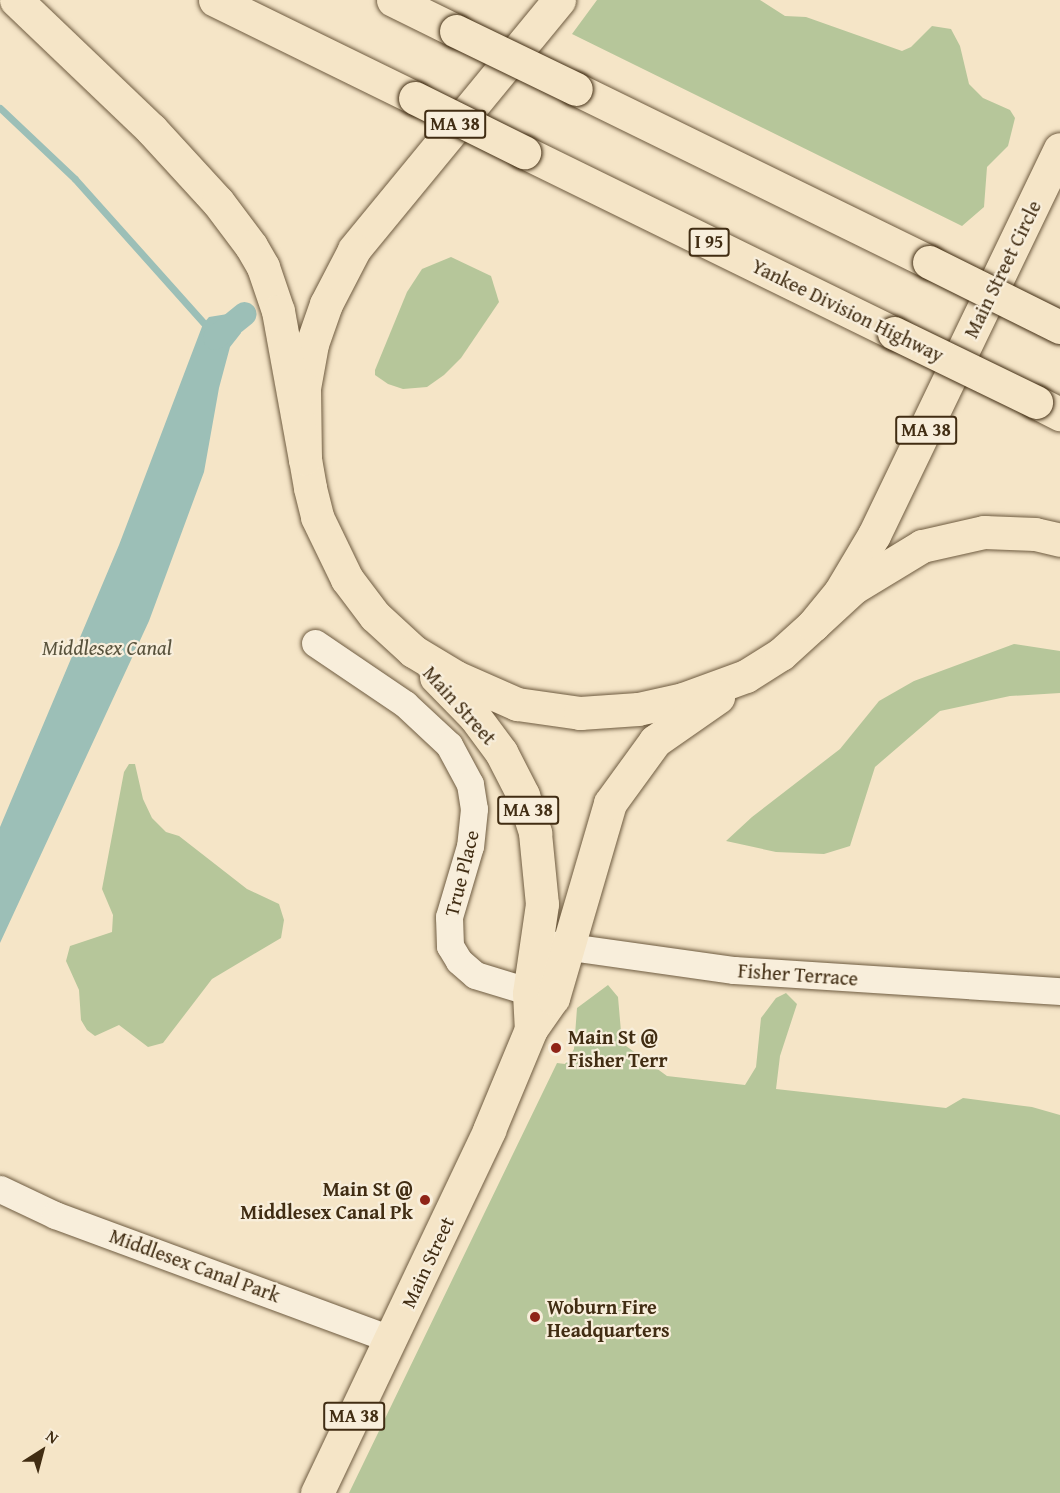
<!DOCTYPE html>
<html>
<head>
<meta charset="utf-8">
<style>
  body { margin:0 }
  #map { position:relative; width:1060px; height:1493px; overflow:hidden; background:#f5e5c7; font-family:"Gentium Book Plus",serif }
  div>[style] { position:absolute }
  .green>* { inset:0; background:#b6c69a }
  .water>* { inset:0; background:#9cbfb7 }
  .stream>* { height:7px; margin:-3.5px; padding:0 3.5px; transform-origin:3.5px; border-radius:3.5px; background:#9cbfb7 }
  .canal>* { height:24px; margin:-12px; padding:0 12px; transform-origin:12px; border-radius:12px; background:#9cbfb7 }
  .roads { filter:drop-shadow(0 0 2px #6e5b40) drop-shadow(0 0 2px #6e5b40) }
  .minor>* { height:27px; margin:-13.5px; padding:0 13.5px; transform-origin:13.5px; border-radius:13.5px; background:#f8eedb }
  .primary>* { height:33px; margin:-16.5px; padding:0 16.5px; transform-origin:16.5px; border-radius:16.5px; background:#f5e5c7 }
  .motorway>* { height:33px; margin:-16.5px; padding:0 16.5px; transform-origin:16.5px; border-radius:16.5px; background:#f5e5c7 }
  .bridges { filter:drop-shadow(0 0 2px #412d13) drop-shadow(0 0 2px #412d13) }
  .motorway-bridge>* { height:33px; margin:-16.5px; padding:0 16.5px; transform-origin:16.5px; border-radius:16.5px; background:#f5e5c7 }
  .dots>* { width:16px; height:16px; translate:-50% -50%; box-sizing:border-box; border:3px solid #f8eedb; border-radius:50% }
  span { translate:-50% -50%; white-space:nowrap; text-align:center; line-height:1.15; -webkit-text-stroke:4.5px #f8eedb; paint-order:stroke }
  .shield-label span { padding:2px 4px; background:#f8eedb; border:2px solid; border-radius:4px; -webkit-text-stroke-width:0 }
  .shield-label { font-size:18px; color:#412d13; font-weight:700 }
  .street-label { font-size:20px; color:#412d13 }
  .poi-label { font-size:20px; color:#412d13; font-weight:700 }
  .left { translate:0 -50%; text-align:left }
  .right { translate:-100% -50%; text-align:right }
  .water-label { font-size:21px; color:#58523c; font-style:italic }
  .north { position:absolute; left:12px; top:1421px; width:60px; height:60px; -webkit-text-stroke:4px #f8eedb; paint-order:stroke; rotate:36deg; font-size:16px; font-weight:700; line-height:24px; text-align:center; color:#412d13 }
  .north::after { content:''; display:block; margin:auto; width:21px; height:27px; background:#412d13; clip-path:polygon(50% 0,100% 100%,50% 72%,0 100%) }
</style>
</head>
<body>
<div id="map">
  <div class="green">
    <div style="clip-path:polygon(597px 0,760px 0,785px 16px,806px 17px,902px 51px,911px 47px,932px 26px,951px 29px,960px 46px,969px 84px,983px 98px,1010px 110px,1015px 118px,1008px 146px,987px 167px,984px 207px,962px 226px,572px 34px)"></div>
    <div style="clip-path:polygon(451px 257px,491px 276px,499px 302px,461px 358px,444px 375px,427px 387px,403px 389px,388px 384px,375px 375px,375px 370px,407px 292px,422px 269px)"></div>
    <div style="clip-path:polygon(1014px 644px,1060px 651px,1060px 693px,1010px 696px,940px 711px,875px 767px,850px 846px,824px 854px,776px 852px,726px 841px,752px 817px,840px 749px,879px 701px,914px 681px)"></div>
    <div style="clip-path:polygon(129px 764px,135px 764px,143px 799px,152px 818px,166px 832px,179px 836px,247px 889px,279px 904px,284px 920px,281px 938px,212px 979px,163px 1043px,148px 1047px,119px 1025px,95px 1036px,87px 1030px,81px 1020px,79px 990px,66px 961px,70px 946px,112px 932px,113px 915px,102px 889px,124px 772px)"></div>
    <div style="clip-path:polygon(608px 985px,618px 997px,622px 1043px,667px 1076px,745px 1085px,756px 1067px,761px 1018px,776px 998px,786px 993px,797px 1004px,780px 1056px,776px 1089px,946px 1108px,963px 1098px,1032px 1107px,1060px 1115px,1060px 1493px,349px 1493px,557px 1063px,565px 1064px,574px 1049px,577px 1008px)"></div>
  </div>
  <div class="water">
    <div style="clip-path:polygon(240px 312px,241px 333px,230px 347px,219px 388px,204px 472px,149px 621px,0 943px,0 827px,119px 545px,203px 324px,209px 317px)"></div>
  </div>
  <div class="stream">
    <div style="left:0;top:108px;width:103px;rotate:43.4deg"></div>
    <div style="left:75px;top:179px;width:200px;rotate:48.2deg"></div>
  </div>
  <div class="canal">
    <div style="left:215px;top:338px;width:38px;rotate:-39deg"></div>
  </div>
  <div class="roads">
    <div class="minor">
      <div style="left:315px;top:643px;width:109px;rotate:34.1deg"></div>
      <div style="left:405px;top:704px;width:60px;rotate:43deg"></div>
      <div style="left:449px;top:745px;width:44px;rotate:61.7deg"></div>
      <div style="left:470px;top:784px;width:25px;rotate:81deg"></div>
      <div style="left:474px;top:809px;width:37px;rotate:96deg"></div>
      <div style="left:470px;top:846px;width:74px;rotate:106.5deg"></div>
      <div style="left:449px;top:917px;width:29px;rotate:88deg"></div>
      <div style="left:450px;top:946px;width:17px;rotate:59deg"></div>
      <div style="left:459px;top:961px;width:21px;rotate:41deg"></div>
      <div style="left:475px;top:975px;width:75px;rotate:17deg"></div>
      <div style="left:549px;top:944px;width:187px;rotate:8deg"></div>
      <div style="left:734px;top:970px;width:327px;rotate:3.7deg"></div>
      <div style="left:0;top:1189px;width:61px;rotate:25.3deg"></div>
      <div style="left:55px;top:1215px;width:358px;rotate:20.3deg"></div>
    </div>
    <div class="primary">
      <div style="left:559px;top:0;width:323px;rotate:129.4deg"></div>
      <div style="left:354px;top:250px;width:61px;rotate:117.4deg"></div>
      <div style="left:326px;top:304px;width:42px;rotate:109.3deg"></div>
      <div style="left:312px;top:344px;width:45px;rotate:100.3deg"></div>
      <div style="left:304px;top:388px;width:71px;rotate:89.2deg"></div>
      <div style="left:305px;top:459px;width:29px;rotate:80deg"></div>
      <div style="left:310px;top:488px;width:30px;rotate:76deg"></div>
      <div style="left:317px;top:517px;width:69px;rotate:64.2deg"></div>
      <div style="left:347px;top:579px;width:46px;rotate:52.9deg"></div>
      <div style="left:375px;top:616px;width:52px;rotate:42.6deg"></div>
      <div style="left:413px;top:651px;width:50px;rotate:31.2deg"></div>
      <div style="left:456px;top:677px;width:67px;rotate:23.9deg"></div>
      <div style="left:517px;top:704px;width:64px;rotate:8.1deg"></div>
      <div style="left:580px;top:713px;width:58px;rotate:-3.9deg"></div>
      <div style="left:638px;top:709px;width:46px;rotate:-12.5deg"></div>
      <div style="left:683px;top:699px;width:67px;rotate:-20.1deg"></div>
      <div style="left:746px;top:676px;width:41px;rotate:-32.2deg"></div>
      <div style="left:781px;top:654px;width:43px;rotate:-42.2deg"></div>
      <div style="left:813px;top:625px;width:43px;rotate:-50.7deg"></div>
      <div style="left:840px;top:592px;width:66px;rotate:-59.2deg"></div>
      <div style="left:874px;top:535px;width:428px;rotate:-64.3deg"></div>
      <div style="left:436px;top:677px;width:56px;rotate:45.7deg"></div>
      <div style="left:475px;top:717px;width:44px;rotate:53.4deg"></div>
      <div style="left:501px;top:752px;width:48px;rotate:62.9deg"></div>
      <div style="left:523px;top:795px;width:40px;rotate:72deg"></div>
      <div style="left:535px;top:833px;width:71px;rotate:84.4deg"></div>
      <div style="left:542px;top:904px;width:90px;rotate:98.3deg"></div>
      <div style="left:529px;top:993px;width:36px;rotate:87deg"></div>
      <div style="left:317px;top:1493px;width:402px;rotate:-64.6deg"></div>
      <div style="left:489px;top:1130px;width:109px;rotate:-67.4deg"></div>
      <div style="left:531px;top:1029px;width:38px;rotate:-55deg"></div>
      <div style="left:553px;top:998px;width:203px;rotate:-73.7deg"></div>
      <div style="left:610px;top:803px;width:77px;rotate:-54deg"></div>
      <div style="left:655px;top:741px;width:77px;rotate:-34.9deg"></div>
    </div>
    <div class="motorway">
      <div style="left:16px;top:0;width:187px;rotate:43.7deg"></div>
      <div style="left:151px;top:129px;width:99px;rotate:47.5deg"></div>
      <div style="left:218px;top:202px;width:55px;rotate:53.1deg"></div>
      <div style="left:251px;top:246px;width:24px;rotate:60deg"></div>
      <div style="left:263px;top:267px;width:46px;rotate:71.2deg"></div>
      <div style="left:278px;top:311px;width:150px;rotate:79.7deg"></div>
      <div style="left:215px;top:0;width:223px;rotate:26.1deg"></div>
      <div style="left:393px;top:0;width:70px;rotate:26.2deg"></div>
      <div style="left:576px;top:89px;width:393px;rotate:26.1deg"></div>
      <div style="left:524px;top:152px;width:412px;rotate:26.1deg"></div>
      <div style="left:1036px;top:402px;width:27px;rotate:27deg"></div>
      <div style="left:813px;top:625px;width:54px;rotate:-42.8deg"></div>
      <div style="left:853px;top:588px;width:81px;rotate:-31.3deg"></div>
      <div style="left:922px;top:546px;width:64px;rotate:-12.7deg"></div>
      <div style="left:984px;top:532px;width:51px;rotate:2.2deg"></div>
      <div style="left:1035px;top:534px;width:26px;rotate:13deg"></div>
    </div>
  </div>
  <div class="bridges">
    <div class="motorway-bridge">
      <div style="left:456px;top:31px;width:133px;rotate:25.8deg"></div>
      <div style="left:415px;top:98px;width:122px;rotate:26.4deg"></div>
      <div style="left:929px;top:262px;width:146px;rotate:26.4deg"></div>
      <div style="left:894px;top:333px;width:158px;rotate:25.9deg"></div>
    </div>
  </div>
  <div class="dots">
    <div style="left:556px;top:1048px;background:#8f2418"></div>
    <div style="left:425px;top:1200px;background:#8f2418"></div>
    <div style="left:535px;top:1317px;background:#8f2418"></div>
  </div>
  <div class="shield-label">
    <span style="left:455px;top:124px">MA 38</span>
    <span style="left:709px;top:242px">I 95</span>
    <span style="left:926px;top:430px">MA 38</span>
    <span style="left:528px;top:810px">MA 38</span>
    <span style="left:354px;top:1416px">MA 38</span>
  </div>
  <div class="street-label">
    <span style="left:1002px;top:269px;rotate:-64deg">Main Street Circle</span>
    <span style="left:848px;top:310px;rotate:26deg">Yankee Division Highway</span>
    <span style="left:460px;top:705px;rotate:48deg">Main Street</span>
    <span style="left:461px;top:873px;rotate:-76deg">True Place</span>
    <span style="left:798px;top:974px;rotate:4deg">Fisher Terrace</span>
    <span style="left:427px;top:1262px;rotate:-65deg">Main Street</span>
    <span style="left:195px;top:1265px;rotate:20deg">Middlesex Canal Park</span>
  </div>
  <div class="poi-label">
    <span class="left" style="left:568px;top:1048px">Main St @<br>Fisher Terr</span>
    <span class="right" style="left:413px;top:1200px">Main St @<br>Middlesex Canal Pk</span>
    <span class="left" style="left:547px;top:1318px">Woburn Fire<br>Headquarters</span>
  </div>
  <div class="water-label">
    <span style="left:107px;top:648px">Middlesex Canal</span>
  </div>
  <div class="north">N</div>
</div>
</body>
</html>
